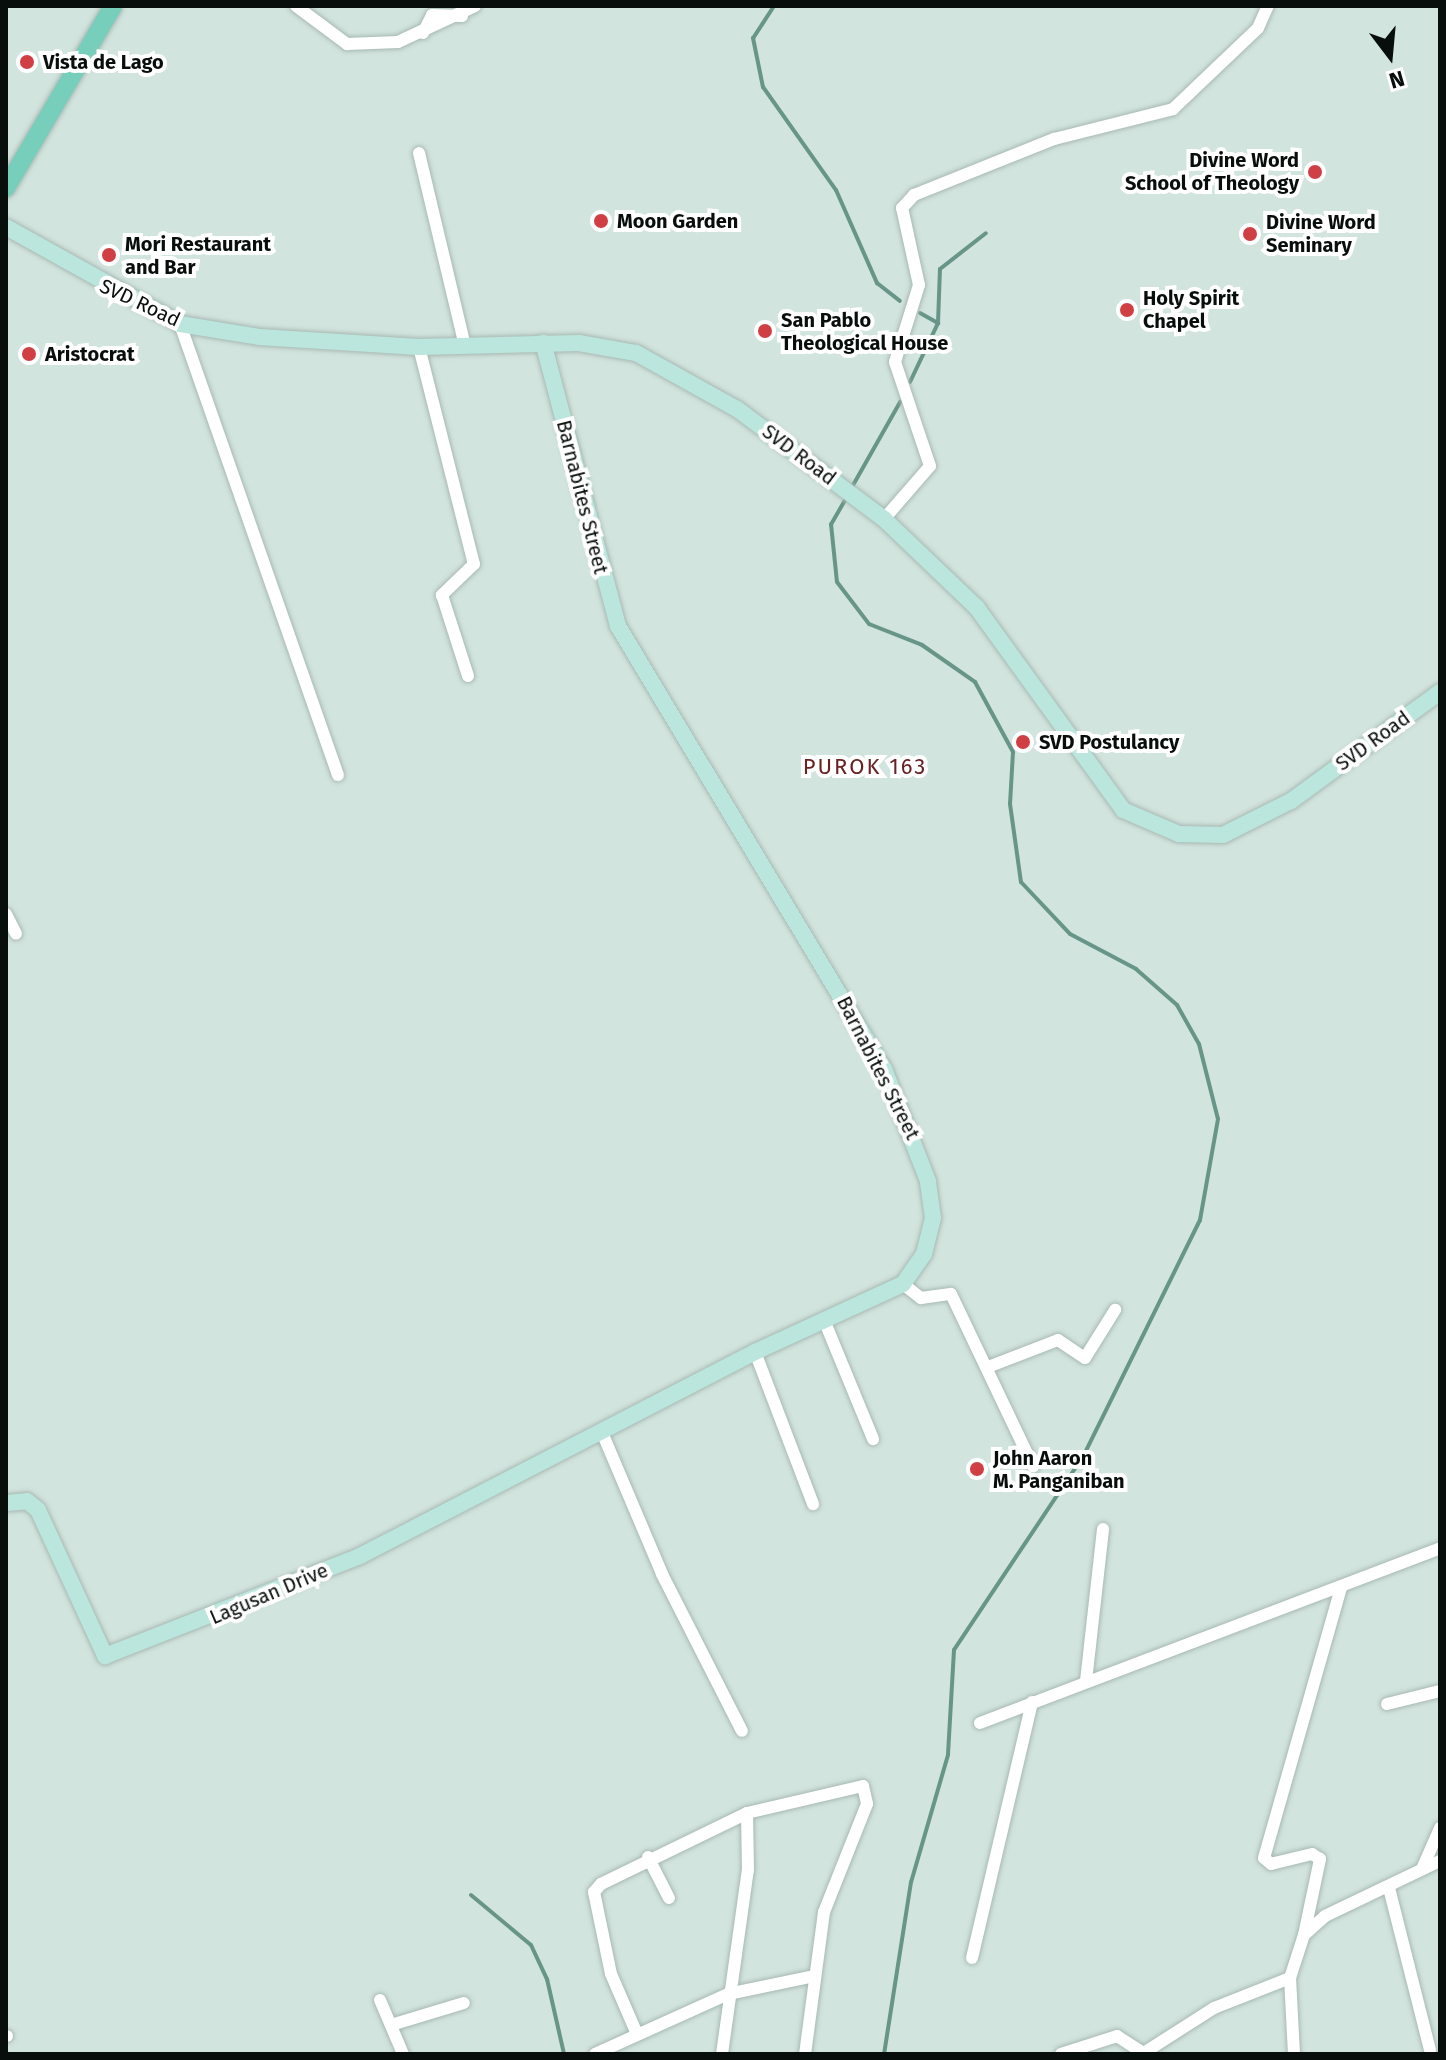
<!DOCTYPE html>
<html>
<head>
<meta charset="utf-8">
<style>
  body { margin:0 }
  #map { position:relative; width:1446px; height:2060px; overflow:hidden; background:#d2e4de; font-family:"Fira Sans",sans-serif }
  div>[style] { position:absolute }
  .stream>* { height:4px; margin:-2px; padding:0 2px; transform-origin:2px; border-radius:2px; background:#679587 }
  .roads { filter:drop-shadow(0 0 2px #a8b9b3) drop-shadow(0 0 2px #a8b9b3) }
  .street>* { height:12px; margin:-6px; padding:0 6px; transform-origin:6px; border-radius:6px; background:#fff }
  .secondary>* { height:16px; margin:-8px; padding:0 8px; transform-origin:8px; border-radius:8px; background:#bbe6dd }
  .primary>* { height:18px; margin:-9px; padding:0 9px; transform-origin:9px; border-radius:9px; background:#77cebb }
  .dots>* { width:22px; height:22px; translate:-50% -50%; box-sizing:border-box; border:4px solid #fff; border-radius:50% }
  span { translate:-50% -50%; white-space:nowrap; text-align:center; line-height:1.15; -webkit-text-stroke:8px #fff; paint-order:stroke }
  .poi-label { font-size:20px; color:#080e0c; font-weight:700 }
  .left { translate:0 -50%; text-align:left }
  .right { translate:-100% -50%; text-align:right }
  .street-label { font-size:20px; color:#080e0c }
  .neighbourhood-label { font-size:22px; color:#682223; letter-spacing:2px }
  .frame { position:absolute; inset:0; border:8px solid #080e0c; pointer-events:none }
  .north { position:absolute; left:1350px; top:16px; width:80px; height:80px; -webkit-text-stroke:6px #fff; paint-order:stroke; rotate:164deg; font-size:22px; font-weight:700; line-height:32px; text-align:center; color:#080e0c }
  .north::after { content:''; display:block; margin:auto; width:28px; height:36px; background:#080e0c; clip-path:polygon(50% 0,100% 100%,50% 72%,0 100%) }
</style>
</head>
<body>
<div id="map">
  <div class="stream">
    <div style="left:774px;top:6px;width:38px;rotate:123deg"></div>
    <div style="left:753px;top:38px;width:50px;rotate:78.5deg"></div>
    <div style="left:763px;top:87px;width:126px;rotate:54.7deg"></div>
    <div style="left:836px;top:190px;width:102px;rotate:66.2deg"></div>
    <div style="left:877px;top:283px;width:29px;rotate:38deg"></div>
    <div style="left:920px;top:313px;width:21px;rotate:29deg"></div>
    <div style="left:910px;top:382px;width:65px;rotate:-64.6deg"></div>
    <div style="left:938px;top:323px;width:54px;rotate:-87.9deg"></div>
    <div style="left:940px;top:269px;width:58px;rotate:-38deg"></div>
    <div style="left:852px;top:487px;width:98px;rotate:-60.5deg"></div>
    <div style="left:848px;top:495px;width:34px;rotate:120deg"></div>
    <div style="left:831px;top:524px;width:58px;rotate:84.1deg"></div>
    <div style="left:837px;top:582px;width:53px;rotate:52.7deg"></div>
    <div style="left:869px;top:624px;width:57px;rotate:21.6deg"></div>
    <div style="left:922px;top:645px;width:65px;rotate:34.9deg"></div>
    <div style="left:975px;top:682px;width:80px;rotate:61.5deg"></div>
    <div style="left:1013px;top:752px;width:52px;rotate:93.3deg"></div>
    <div style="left:1010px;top:804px;width:79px;rotate:82deg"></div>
    <div style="left:1021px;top:882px;width:71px;rotate:46.7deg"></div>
    <div style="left:1070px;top:934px;width:75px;rotate:27.9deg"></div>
    <div style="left:1136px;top:969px;width:55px;rotate:41.3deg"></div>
    <div style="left:1177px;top:1005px;width:45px;rotate:60.6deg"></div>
    <div style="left:1199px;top:1044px;width:77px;rotate:75.8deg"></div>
    <div style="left:1218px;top:1119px;width:103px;rotate:100.1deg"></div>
    <div style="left:1200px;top:1220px;width:262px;rotate:116.3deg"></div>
    <div style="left:1084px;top:1455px;width:234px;rotate:123.7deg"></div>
    <div style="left:954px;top:1650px;width:105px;rotate:93.3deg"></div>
    <div style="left:948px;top:1755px;width:132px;rotate:106.2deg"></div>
    <div style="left:911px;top:1882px;width:174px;rotate:98.9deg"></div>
    <div style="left:471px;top:1895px;width:78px;rotate:39.8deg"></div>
    <div style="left:531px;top:1945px;width:38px;rotate:65deg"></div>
    <div style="left:547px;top:1979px;width:77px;rotate:77.2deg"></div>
  </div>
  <div class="roads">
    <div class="street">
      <div style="left:296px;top:6px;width:64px;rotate:36.7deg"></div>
      <div style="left:347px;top:44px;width:51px;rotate:-2.2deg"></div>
      <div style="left:398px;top:42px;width:85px;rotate:-25.1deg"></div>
      <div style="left:423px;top:33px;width:20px;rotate:-63deg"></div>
      <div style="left:432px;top:15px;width:30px;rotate:2deg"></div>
      <div style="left:419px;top:153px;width:198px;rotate:76.6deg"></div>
      <div style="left:180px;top:324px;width:478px;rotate:70.7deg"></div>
      <div style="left:419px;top:347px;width:224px;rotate:75.8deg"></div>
      <div style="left:474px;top:564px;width:45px;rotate:135.9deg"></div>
      <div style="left:442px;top:595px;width:85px;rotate:72.2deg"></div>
      <div style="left:884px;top:519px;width:70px;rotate:-49deg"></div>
      <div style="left:930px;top:466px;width:110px;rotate:-108.6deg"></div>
      <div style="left:895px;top:362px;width:81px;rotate:-72.7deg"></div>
      <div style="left:919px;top:285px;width:79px;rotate:-102.4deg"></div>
      <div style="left:902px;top:208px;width:18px;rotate:-47deg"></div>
      <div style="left:914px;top:195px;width:151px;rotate:-21.8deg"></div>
      <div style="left:1054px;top:139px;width:123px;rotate:-14.1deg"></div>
      <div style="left:1173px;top:109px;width:117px;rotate:-43.6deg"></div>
      <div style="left:1258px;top:28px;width:24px;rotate:-66deg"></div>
      <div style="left:6px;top:914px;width:22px;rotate:63deg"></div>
      <div style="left:903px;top:1284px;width:23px;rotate:38deg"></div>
      <div style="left:921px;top:1298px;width:30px;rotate:-8deg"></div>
      <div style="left:951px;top:1294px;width:191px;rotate:64.5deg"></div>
      <div style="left:824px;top:1320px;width:129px;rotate:67.6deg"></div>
      <div style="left:755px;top:1352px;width:163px;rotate:69.1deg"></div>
      <div style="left:988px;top:1367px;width:75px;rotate:-21.1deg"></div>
      <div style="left:1058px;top:1340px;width:32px;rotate:34deg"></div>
      <div style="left:1085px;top:1358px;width:57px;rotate:-58deg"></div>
      <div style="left:601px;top:1430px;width:156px;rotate:67deg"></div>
      <div style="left:662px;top:1574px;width:176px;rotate:63deg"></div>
      <div style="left:1086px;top:1681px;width:153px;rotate:-83.6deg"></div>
      <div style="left:1387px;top:1704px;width:55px;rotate:-13.8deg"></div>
      <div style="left:980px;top:1723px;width:492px;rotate:-20.8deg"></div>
      <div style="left:648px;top:1857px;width:46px;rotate:62.9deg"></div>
      <div style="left:1422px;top:1869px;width:45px;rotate:-66.3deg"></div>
      <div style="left:1389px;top:1888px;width:167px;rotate:75.8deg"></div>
      <div style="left:1304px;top:1935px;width:78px;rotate:-78.1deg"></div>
      <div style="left:1320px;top:1859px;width:9px;rotate:-148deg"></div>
      <div style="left:1312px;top:1854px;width:42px;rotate:166.3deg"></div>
      <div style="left:1271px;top:1864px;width:9px;rotate:-139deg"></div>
      <div style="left:1264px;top:1858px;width:282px;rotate:-74.1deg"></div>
      <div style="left:972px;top:1958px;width:263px;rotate:-76.8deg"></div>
      <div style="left:380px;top:2000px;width:59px;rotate:66.9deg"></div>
      <div style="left:391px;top:2025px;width:76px;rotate:-16.8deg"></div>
      <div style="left:637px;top:2034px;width:65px;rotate:-113.4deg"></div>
      <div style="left:611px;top:1974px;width:84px;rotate:-101.7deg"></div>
      <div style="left:594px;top:1892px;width:11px;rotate:-49deg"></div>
      <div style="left:601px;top:1884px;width:162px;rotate:-25.9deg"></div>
      <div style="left:747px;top:1813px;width:119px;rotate:-13.1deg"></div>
      <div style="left:863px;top:1786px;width:18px;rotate:77deg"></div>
      <div style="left:867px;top:1804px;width:116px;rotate:111.7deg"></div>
      <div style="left:824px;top:1912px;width:143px;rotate:97.6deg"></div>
      <div style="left:6px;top:2036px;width:1px"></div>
      <div style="left:595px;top:2054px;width:146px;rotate:-24.3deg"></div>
      <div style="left:728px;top:1994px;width:89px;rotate:-11.7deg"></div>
      <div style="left:722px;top:2054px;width:186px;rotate:-82deg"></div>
      <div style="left:748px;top:1870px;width:57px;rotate:-91deg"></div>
      <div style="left:1061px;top:2054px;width:59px;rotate:-17.8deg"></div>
      <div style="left:1117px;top:2036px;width:31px;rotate:33deg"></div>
      <div style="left:1142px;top:2054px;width:85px;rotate:-32.6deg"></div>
      <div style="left:1214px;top:2008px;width:82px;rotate:-21.5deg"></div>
      <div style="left:1294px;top:2054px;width:76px;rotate:-93deg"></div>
      <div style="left:1290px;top:1978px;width:45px;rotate:-72deg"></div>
      <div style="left:1304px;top:1935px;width:28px;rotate:-42deg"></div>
      <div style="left:1325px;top:1916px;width:127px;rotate:-25.6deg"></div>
    </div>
    <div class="secondary">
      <div style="left:6px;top:227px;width:199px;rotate:29.1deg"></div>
      <div style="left:180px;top:324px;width:80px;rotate:9.3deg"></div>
      <div style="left:259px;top:337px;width:160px;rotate:3.6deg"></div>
      <div style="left:419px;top:347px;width:160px;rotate:-1.4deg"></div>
      <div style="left:579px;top:343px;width:58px;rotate:10deg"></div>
      <div style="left:636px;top:353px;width:115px;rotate:29deg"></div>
      <div style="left:737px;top:409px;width:184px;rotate:36.8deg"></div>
      <div style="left:884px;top:519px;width:129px;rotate:43.7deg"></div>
      <div style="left:977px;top:608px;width:249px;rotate:54.1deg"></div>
      <div style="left:1123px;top:810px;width:61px;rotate:23.2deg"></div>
      <div style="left:1179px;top:834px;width:44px;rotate:1.3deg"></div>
      <div style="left:1223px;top:835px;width:76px;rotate:-26.6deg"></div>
      <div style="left:1291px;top:801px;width:185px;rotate:-36.2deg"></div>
      <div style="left:6px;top:1503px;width:21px;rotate:-5deg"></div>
      <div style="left:27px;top:1501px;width:14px;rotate:39deg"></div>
      <div style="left:38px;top:1510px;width:161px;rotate:65.3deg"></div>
      <div style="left:105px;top:1656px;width:274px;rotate:-21.4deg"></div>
      <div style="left:360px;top:1556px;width:445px;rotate:-27.3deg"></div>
      <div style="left:755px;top:1352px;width:163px;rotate:-24.7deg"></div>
      <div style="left:903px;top:1284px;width:37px;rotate:-55deg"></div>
      <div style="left:924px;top:1254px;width:37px;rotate:-76deg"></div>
      <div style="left:933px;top:1218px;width:37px;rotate:-98deg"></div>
      <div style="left:928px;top:1181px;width:120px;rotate:-111.4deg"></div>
      <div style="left:884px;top:1069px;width:517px;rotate:-120.98deg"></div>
      <div style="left:618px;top:626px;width:293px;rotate:-104.8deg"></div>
    </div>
    <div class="primary">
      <div style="left:6px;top:188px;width:211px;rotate:-59.5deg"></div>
    </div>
  </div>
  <div class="dots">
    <div style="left:27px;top:62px;background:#cf3f44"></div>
    <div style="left:1315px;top:172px;background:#cf3f44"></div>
    <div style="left:601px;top:221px;background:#cf3f44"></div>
    <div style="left:1250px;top:234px;background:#cf3f44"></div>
    <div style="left:109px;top:255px;background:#cf3f44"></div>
    <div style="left:1127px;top:310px;background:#cf3f44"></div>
    <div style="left:765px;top:331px;background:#cf3f44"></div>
    <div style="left:29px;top:354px;background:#cf3f44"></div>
    <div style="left:1023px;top:742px;background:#cf3f44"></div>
    <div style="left:977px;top:1469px;background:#cf3f44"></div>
  </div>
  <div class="poi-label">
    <span class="left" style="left:43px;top:62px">Vista de Lago</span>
    <span class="right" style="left:1299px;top:172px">Divine Word<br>School of Theology</span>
    <span class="left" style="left:617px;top:221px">Moon Garden</span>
    <span class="left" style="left:1266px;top:234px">Divine Word<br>Seminary</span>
    <span class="left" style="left:125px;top:256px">Mori Restaurant<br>and Bar</span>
    <span class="left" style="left:1143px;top:310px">Holy Spirit<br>Chapel</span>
    <span class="left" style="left:781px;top:332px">San Pablo<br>Theological House</span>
    <span class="left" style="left:45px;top:354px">Aristocrat</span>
    <span class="left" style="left:1039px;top:742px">SVD Postulancy</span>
    <span class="left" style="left:993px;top:1470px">John Aaron<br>M. Panganiban</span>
  </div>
  <div class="street-label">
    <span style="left:140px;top:303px;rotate:25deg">SVD Road</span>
    <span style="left:799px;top:455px;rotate:37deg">SVD Road</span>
    <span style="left:582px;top:497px;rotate:76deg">Barnabites Street</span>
    <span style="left:1373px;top:741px;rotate:-36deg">SVD Road</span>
    <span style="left:878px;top:1068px;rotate:63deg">Barnabites Street</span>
    <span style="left:269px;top:1594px;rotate:-23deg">Lagusan Drive</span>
  </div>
  <div class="neighbourhood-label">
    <span style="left:865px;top:767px">PUROK 163</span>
  </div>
  <div class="frame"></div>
  <div class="north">N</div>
</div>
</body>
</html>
